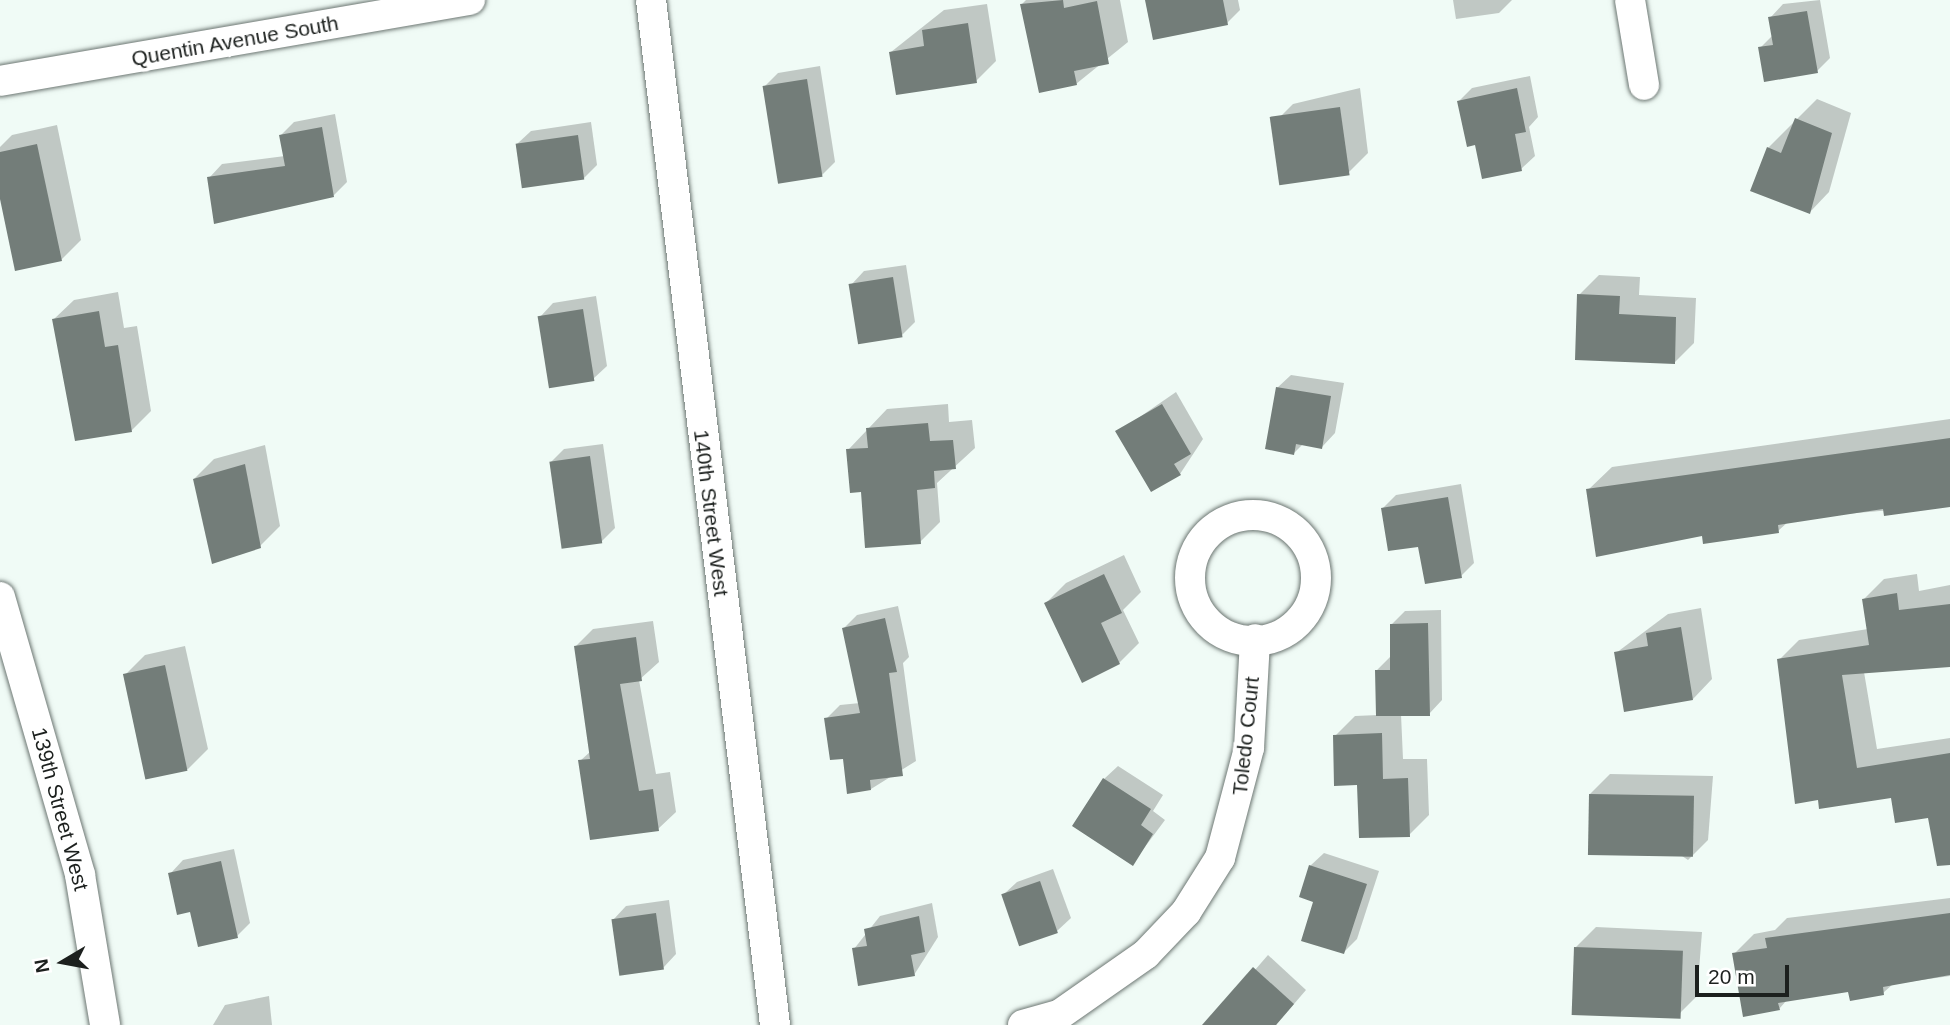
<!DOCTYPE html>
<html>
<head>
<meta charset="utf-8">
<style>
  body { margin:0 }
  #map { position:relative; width:1950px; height:1025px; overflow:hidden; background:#f0fbf6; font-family:Helvetica,sans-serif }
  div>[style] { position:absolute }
  .shadow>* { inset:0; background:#0003 }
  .building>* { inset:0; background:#737d79; transform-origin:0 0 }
  .roads { filter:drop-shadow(0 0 2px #6d7773) drop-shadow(0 0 2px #6d7773) }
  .minor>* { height:30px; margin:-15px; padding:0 15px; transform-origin:15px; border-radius:15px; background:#fff }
  .minor>.ring { margin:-15px; padding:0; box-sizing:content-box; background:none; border:30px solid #fff; border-radius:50% }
  span { translate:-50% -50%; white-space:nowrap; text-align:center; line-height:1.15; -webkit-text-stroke:7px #fff; paint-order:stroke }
  .street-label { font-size:21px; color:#1c201e }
  .north { position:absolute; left:28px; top:927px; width:70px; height:70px; -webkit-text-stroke:5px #fff; paint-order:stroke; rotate:260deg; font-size:19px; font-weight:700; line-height:28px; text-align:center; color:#1c201e }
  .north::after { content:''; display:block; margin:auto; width:24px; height:32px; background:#1c201e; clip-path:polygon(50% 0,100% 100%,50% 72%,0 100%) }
  .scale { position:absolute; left:1695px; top:965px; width:94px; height:32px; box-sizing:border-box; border:4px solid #1c201e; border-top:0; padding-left:9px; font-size:21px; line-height:24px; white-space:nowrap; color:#1c201e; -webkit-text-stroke:5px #fff; paint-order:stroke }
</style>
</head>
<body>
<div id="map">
  <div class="shadow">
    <div style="clip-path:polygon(1026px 0,1120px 0,1128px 42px,1076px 84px,1022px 4px)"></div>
    <div style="clip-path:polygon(1147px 0,1238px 0,1240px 10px,1227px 23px)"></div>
    <div style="clip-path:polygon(1453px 0,1512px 0,1499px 13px,1456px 19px)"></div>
    <div style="clip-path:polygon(1820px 0,1830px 58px,1817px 71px,1760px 48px,1773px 35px,1770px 18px,1783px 4px)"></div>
    <div style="clip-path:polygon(987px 4px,996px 61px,976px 81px,891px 52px,944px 10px)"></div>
    <div style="clip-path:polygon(820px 66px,835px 162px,821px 176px,765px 86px,778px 73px)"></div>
    <div style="clip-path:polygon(1530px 76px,1538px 117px,1529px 127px,1535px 156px,1521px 169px,1477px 143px,1459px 101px,1472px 88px)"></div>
    <div style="clip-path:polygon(1360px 88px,1368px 153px,1348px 173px,1273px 124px,1293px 104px)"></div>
    <div style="clip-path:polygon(1817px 99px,1851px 113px,1829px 192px,1810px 212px,1768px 148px)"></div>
    <div style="clip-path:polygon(335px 114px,347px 182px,334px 195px,215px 222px,209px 178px,222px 164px,285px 156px,281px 135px,294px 122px)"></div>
    <div style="clip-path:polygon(591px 122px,597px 165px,584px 178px,517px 144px,531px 131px)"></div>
    <div style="clip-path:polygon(57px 125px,81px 240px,61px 260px,0 190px,0 147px,12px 135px)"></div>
    <div style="clip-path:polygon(906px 265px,915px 322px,902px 335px,851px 285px,864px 271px)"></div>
    <div style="clip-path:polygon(1599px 275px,1640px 277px,1639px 295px,1696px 298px,1694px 343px,1674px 363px,1579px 295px)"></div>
    <div style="clip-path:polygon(118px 292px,124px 328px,137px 326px,151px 411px,131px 431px,54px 319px,74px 300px)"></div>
    <div style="clip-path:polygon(596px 296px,607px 366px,593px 379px,540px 317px,553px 303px)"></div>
    <div style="clip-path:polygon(1291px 375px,1344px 383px,1335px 433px,1322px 447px,1303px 444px,1294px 453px,1277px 388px)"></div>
    <div style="clip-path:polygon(1176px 392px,1203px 439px,1180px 474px,1118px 432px)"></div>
    <div style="clip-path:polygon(948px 404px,949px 422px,972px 420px,975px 448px,937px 483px,940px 522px,920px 542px,863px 490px,848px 450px,887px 409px)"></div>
    <div style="clip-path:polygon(1950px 419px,1950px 505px,1810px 517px,1789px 521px,1778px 531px,1704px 534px,1588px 490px,1612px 467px)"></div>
    <div style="clip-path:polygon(603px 444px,615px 528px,601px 542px,551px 462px,564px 449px)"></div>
    <div style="clip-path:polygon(265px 445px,280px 526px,260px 546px,194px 479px,214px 459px)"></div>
    <div style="clip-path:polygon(1461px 484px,1474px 563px,1461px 576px,1383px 508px,1396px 495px)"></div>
    <div style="clip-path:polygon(1124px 555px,1141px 592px,1123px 610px,1139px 643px,1119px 663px,1046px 603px,1066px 583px)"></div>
    <div style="clip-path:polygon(1917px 574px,1919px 591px,1950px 585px,1950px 664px,1864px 672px,1877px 749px,1950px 738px,1950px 819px,1893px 796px,1821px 807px,1779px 660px,1799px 640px,1868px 629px,1864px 599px,1884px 579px)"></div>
    <div style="clip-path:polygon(898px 606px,909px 657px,903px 663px,916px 761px,871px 789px,844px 757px,826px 719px,840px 705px,860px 703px,844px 628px,857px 615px)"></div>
    <div style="clip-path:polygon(1701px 608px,1712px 679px,1693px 699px,1616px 653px,1668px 614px)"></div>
    <div style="clip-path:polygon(1441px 610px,1442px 700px,1429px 714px,1401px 714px,1403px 759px,1427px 759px,1429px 815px,1409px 835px,1359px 783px,1335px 736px,1355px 716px,1378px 715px,1377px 670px,1390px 657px,1391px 625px,1405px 611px)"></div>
    <div style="clip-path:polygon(653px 621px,659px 662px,639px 680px,656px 774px,670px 772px,676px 812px,658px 829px,580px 761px,591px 751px,576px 646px,593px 629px)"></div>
    <div style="clip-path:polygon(185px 646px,208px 749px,188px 769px,148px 778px,125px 675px,145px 655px)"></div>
    <div style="clip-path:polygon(1118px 766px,1163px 795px,1153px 811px,1165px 820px,1133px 863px,1104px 779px)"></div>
    <div style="clip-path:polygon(1610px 774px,1713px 776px,1708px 840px,1688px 860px,1590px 794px)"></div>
    <div style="clip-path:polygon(234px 849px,250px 923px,237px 936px,191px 910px,170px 874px,183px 860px)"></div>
    <div style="clip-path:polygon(1324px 853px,1379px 871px,1357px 939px,1344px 952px,1315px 900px,1310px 866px)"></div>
    <div style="clip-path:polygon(1053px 869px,1071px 918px,1057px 931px,1003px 895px,1017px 882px)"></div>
    <div style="clip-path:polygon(1950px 898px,1950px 976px,1893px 984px,1883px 993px,1850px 990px,1787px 1000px,1779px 1009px,1734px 954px,1754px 934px,1775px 930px,1787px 918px)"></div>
    <div style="clip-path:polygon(669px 900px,676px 954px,663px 968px,613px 920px,626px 906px)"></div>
    <div style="clip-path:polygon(932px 903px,938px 937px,914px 975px,854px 949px,880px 916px)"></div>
    <div style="clip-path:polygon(1596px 927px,1702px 932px,1697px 996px,1677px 1016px,1576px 947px)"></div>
    <div style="clip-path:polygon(1268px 955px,1306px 990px,1276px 1025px,1207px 1025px)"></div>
    <div style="clip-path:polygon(269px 996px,272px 1025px,213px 1025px,225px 1005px)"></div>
  </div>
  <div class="building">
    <div style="clip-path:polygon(1063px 0,1064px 8px,1097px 1px,1109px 64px,1074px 71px,1077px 85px,1039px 93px,1020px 4px)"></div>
    <div style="clip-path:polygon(1145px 0,1223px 0,1228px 25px,1153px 40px)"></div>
    <div style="clip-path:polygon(1807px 11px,1818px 73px,1764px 82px,1758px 47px,1773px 45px,1768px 17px)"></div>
    <div style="clip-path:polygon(968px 23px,977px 83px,896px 95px,889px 52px,924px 46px,922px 30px)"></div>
    <div style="left:807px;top:79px;width:99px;height:45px;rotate:81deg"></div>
    <div style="clip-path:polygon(1517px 88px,1526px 132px,1515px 134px,1522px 171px,1482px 179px,1475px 145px,1467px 147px,1457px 101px)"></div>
    <div style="left:1340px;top:107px;width:69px;height:71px;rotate:82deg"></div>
    <div style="clip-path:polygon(1795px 118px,1832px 133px,1810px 214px,1750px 191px,1767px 147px,1781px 153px)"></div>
    <div style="clip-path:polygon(322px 127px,334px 197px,214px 224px,207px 177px,285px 166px,279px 135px)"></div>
    <div style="left:578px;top:135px;width:45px;height:63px;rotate:82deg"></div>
    <div style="clip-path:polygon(37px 144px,62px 261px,15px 271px,0 199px,0 152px)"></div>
    <div style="left:893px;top:277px;width:61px;height:45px;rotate:81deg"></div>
    <div style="clip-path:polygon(1577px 294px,1620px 296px,1619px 314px,1676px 317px,1675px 364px,1575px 360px)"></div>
    <div style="left:583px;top:309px;width:73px;height:46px;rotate:81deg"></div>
    <div style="clip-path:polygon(99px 311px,105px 347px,118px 345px,132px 432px,75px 441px,52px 319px)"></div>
    <div style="clip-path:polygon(1276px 387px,1331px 396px,1322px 449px,1296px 444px,1294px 455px,1265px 449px)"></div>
    <div style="clip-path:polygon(1162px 404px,1191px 454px,1174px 464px,1181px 475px,1151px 492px,1115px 431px)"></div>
    <div style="clip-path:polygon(928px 423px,930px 441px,953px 440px,956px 469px,934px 471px,935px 488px,917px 490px,921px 544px,865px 548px,861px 492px,850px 493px,846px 449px,868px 448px,866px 428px)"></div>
    <div style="clip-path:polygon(1950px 438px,1950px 507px,1884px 516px,1883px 509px,1778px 525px,1779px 533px,1703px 544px,1702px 536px,1596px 557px,1586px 489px)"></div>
    <div style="left:590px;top:456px;width:88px;height:41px;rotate:82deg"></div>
    <div style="clip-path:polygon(245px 464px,261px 548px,212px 564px,193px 479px)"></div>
    <div style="clip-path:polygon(1448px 497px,1462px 578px,1425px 584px,1418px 547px,1388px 551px,1381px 508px)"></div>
    <div style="clip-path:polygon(1104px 574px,1122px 613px,1101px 623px,1120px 664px,1082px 683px,1044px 603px)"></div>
    <div style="clip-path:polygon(1897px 593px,1899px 610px,1950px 604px,1950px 667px,1842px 675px,1857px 768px,1950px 753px,1950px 865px,1937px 866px,1928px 818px,1895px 823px,1891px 798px,1819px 809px,1818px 800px,1795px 804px,1777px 659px,1869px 645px,1862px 599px)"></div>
    <div style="clip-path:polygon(885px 618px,897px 672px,889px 673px,903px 776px,870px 780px,871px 790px,847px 794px,843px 759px,830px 760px,824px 718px,860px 713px,842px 628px)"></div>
    <div style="clip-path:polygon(1428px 623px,1430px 716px,1376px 716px,1375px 670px,1390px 670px,1390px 624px)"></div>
    <div style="clip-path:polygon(1681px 627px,1693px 700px,1624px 712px,1614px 652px,1648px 646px,1646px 633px)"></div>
    <div style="clip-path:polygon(636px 637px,642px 681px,620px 684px,639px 791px,653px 789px,659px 831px,590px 840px,578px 760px,590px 759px,574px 646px)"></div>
    <div style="left:165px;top:665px;width:108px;height:43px;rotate:78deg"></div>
    <div style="clip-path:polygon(1382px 733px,1383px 779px,1408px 778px,1410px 837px,1359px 838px,1357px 785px,1334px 786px,1333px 735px)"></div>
    <div style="clip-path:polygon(1103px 778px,1151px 809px,1141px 825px,1153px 834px,1133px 866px,1072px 826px)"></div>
    <div style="left:1589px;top:794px;width:105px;height:61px;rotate:1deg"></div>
    <div style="clip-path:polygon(221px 861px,238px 938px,198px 947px,190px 912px,177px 915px,168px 873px)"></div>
    <div style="clip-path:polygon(1309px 865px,1367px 884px,1344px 954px,1301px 941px,1313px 902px,1299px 897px)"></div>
    <div style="left:1040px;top:881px;width:55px;height:41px;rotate:71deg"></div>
    <div style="left:656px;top:913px;width:57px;height:45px;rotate:82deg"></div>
    <div style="clip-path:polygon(1950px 913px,1950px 975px,1883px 987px,1884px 995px,1850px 1001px,1848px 992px,1778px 1003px,1780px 1010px,1743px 1017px,1732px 953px,1767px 948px,1765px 938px)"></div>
    <div style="clip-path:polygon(919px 916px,925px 952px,911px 955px,915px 976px,858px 986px,852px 948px,867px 946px,864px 929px)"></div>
    <div style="left:1574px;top:947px;width:109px;height:68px;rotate:2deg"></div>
    <div style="clip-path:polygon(1253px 967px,1294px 1004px,1276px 1025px,1202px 1025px)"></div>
  </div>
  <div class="roads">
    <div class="minor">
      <div style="left:651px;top:0;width:1032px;rotate:83.1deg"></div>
      <div style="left:1630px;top:0;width:86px;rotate:80.6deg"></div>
      <div style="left:0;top:81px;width:477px;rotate:-9.8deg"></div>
      <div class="ring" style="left:1190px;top:515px;width:96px;height:96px"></div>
      <div style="left:0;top:597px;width:289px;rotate:73.9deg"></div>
      <div style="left:80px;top:875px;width:152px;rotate:80.5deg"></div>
      <div style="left:1023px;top:1025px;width:37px;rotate:-16deg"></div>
      <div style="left:1059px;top:1015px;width:106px;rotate:-35deg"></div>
      <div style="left:1146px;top:954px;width:58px;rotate:-46.4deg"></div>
      <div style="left:1186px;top:912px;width:64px;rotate:-57.8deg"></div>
      <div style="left:1220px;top:858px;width:114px;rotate:-75.2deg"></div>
      <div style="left:1249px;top:748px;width:109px;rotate:-86.8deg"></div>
    </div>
  </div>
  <div class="street-label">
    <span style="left:235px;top:41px;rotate:-10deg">Quentin Avenue South</span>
    <span style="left:711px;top:513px;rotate:83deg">140th Street West</span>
    <span style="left:1246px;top:736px;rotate:-84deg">Toledo Court</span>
    <span style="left:60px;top:809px;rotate:75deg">139th Street West</span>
  </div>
  <div class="north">N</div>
  <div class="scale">20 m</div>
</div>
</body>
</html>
